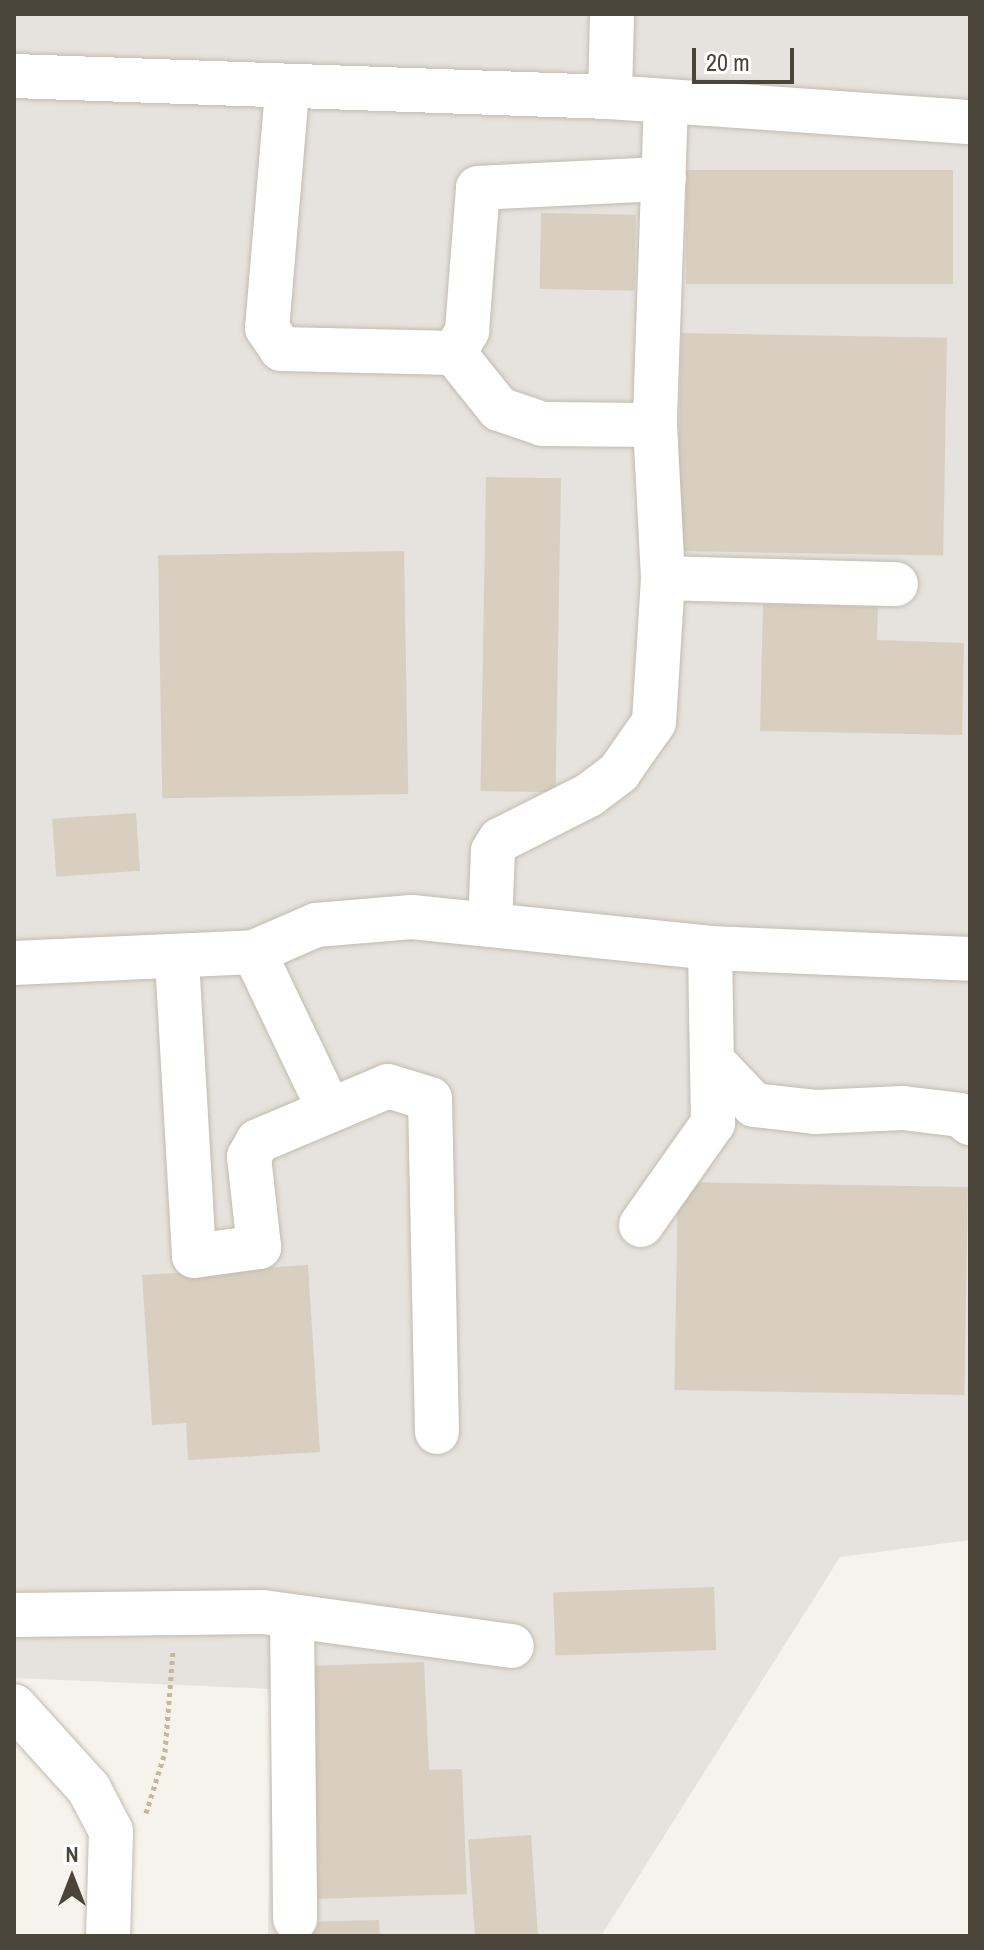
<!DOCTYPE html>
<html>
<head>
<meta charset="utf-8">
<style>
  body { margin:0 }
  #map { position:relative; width:984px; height:1950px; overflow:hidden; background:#f6f3ec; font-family:"Archivo Narrow",sans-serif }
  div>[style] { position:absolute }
  .industrial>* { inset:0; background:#e6e2dd }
  .building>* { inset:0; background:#d8cfc1; transform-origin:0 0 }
  .path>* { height:5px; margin-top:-2.5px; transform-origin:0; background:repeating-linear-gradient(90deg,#c4b79f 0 4px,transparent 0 8px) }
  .roads { filter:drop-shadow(0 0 2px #c2bbae) drop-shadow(0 0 2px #c2bbae) }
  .minor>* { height:44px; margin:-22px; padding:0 22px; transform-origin:22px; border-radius:22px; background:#fff }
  span { translate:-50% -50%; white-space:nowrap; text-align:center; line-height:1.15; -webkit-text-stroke:8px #fff; paint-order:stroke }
  .frame { position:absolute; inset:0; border:16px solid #4b4439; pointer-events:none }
  .north { position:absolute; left:32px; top:1838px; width:80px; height:80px; -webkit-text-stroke:6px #fff; paint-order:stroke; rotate:0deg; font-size:22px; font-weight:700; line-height:32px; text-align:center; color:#4b4439 }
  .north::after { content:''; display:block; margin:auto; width:28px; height:36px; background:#4b4439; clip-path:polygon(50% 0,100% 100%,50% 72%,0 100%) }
  .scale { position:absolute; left:692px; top:48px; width:102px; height:36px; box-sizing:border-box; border:4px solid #4b4439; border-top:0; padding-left:10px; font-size:24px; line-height:28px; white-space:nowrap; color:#4b4439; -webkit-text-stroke:6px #fff; paint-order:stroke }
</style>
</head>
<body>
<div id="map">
  <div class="industrial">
    <div style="clip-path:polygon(14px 14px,970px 14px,970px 1540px,840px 1557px,601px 1936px,268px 1936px,272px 1689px,14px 1678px)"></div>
  </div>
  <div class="building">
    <div style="left:686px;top:170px;width:267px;height:114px"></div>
    <div style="left:541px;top:213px;width:95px;height:76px;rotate:1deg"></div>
    <div style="left:681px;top:333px;width:266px;height:218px;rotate:1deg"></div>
    <div style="left:486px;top:477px;width:75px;height:314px;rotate:1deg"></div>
    <div style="left:404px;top:551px;width:243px;height:246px;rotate:89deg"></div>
    <div style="clip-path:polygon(763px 604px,878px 607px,877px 640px,964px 643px,962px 735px,760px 731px)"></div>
    <div style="left:136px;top:813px;width:58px;height:84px;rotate:86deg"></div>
    <div style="left:678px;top:1182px;width:290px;height:208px;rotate:1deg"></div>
    <div style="clip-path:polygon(308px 1265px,320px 1452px,188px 1460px,186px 1423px,152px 1425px,142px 1275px)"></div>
    <div style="left:714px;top:1587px;width:63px;height:161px;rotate:88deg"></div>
    <div style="clip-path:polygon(424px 1662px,429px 1770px,462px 1769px,467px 1894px,316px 1899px,307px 1666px)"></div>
    <div style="left:531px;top:1835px;width:101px;height:63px;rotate:86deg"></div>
    <div style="clip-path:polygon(379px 1920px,380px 1936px,300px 1936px,299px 1922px)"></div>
  </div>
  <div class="path">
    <div style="left:146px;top:1813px;width:64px;rotate:-72.7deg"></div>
    <div style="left:165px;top:1752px;width:102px;rotate:-85.5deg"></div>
  </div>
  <div class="roads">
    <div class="minor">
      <div style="left:14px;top:76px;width:596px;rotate:2.02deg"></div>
      <div style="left:610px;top:97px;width:361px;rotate:4deg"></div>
      <div style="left:287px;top:91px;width:238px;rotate:94.8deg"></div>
      <div style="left:267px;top:328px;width:25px;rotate:56deg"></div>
      <div style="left:281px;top:349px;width:173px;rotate:1.3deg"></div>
      <div style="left:454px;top:353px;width:26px;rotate:-59deg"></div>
      <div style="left:467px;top:331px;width:143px;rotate:-85.6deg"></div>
      <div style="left:478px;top:188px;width:186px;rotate:-2.8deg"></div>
      <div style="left:610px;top:97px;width:83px;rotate:-88.6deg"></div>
      <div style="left:666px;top:102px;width:323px;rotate:92deg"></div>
      <div style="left:655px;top:425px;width:153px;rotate:87deg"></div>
      <div style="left:663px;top:578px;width:233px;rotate:1.5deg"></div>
      <div style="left:454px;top:353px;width:72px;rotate:51.2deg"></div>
      <div style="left:499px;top:409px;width:46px;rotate:18.8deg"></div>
      <div style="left:543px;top:424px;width:112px;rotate:0.5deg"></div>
      <div style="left:490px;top:925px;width:74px;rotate:-87.7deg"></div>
      <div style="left:493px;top:851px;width:13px;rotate:-58deg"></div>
      <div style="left:500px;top:840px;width:100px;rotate:-26.8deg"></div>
      <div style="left:589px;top:795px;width:38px;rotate:-37deg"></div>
      <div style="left:619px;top:772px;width:61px;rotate:-55deg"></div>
      <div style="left:654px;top:722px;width:144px;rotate:-86.4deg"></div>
      <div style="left:254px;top:952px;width:174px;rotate:64.5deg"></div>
      <div style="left:177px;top:960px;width:296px;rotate:86.7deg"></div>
      <div style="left:194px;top:1256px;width:66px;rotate:-7.9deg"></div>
      <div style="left:259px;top:1247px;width:91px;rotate:-96.3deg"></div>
      <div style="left:249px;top:1157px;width:18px;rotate:-61deg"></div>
      <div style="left:258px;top:1141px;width:141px;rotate:-22.9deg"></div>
      <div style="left:388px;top:1086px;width:44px;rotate:17.2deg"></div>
      <div style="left:430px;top:1099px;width:333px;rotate:88.8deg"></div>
      <div style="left:14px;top:963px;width:240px;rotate:-2.6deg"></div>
      <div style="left:254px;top:952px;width:68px;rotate:-23.5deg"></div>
      <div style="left:316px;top:925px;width:96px;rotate:-4.8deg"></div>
      <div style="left:412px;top:917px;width:300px;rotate:5.9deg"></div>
      <div style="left:710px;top:948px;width:260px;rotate:2.4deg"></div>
      <div style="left:718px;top:1067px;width:52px;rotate:46.5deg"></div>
      <div style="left:754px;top:1105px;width:61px;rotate:6.5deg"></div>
      <div style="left:815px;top:1112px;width:88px;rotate:-2.6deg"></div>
      <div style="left:903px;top:1108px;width:57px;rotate:7deg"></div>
      <div style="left:960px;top:1115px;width:13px;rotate:39deg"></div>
      <div style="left:641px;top:1225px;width:125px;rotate:-54.8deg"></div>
      <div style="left:713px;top:1123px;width:175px;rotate:-91deg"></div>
      <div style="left:14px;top:1615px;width:249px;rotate:-0.7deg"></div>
      <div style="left:263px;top:1612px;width:251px;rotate:7.8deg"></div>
      <div style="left:292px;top:1618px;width:301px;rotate:89.4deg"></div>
      <div style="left:14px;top:1706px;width:112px;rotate:47.9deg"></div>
      <div style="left:89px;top:1789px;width:47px;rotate:62.4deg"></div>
      <div style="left:111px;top:1831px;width:105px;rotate:91.6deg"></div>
    </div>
  </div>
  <div class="frame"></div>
  <div class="north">N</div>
  <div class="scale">20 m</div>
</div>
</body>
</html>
